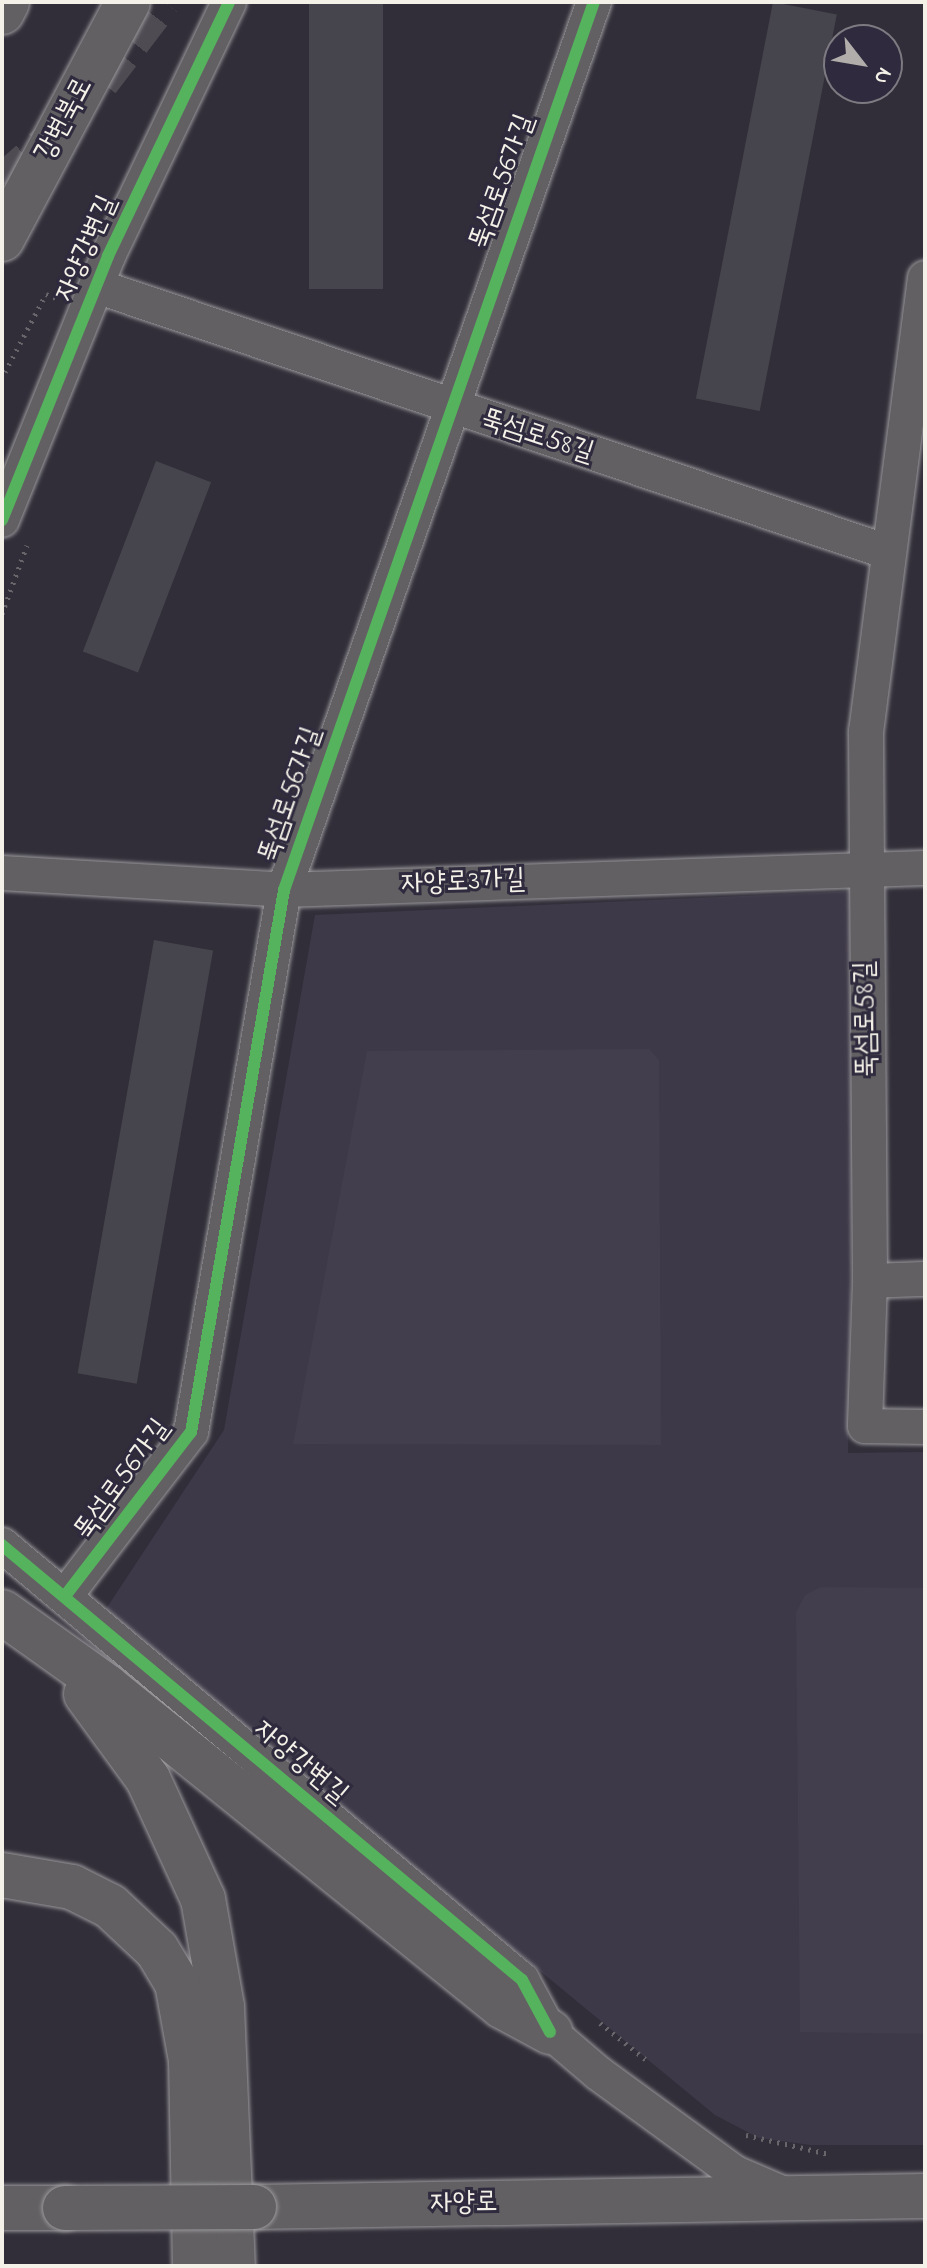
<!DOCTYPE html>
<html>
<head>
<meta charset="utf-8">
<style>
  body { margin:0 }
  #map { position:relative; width:927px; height:2268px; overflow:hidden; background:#312e39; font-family:"Indie Flower","Poor Story",sans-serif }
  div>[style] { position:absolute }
  .built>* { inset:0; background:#3e3948 }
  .green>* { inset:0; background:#423e4d }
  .building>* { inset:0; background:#46444c; transform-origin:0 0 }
  .minor-tunnel>* { height:34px; margin-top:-17px; transform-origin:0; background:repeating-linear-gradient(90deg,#4e4b53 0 34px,transparent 0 51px) }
  .path>* { height:5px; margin-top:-2.5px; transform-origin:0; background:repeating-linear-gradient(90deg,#68666b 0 2px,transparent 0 8px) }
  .roads { filter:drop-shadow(0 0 2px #9a989b) drop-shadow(0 0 2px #9a989b) }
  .minor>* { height:34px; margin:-17px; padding:0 17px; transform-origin:17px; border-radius:17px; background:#626063 }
  .primary>* { height:44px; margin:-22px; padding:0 22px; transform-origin:22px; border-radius:22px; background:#626063 }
  .trunk>* { height:44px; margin:-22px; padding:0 22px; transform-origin:22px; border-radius:22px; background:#626063 }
  .bridges { filter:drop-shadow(0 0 2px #9a989b) drop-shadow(0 0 2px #9a989b) }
  .primary-bridge>* { height:44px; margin:-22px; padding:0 22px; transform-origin:22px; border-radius:22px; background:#626063 }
  .cycleway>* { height:12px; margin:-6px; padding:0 6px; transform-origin:6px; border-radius:6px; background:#56b35d }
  span { translate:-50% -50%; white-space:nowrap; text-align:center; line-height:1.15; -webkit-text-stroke:6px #2f2a3d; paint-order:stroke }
  .street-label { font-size:28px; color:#f4f1e8 }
  .frame { position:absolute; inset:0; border:4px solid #f4f1e8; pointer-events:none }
  .north { position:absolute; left:823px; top:24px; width:80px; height:80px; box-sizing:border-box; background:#2f2a3d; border:2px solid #7e7a81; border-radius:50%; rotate:121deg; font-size:22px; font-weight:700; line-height:32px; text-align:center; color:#f4f1e8 }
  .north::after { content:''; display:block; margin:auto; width:28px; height:36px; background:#b0adab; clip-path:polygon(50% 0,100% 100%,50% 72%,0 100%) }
</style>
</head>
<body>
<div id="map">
  <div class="built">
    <div style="clip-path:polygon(857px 891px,848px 1453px,925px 1452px,925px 2145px,811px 2145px,759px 2138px,715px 2115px,104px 1612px,224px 1430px,315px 915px)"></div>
  </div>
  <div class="green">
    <div style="clip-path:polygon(649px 1049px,659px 1060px,661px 1445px,293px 1444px,367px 1051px)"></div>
    <div style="clip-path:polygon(821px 1587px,925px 1588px,925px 2034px,800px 2032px,796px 1613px,805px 1595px)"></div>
  </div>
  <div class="building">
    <div style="left:309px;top:2px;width:74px;height:287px"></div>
    <div style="left:773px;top:2px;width:65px;height:404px;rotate:11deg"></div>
    <div style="left:156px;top:461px;width:59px;height:204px;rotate:21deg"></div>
    <div style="left:154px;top:940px;width:60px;height:440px;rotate:10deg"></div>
  </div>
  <div class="minor-tunnel">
    <div style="left:102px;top:83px;width:102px;rotate:-52.6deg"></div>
    <div style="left:2px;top:181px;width:60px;rotate:-41.6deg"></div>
  </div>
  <div class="path">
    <div style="left:5px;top:372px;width:88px;rotate:-62.3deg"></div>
    <div style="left:46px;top:294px;width:11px;rotate:22deg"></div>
    <div style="left:2px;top:614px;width:73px;rotate:-70.1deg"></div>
    <div style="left:600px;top:2023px;width:63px;rotate:38.5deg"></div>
    <div style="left:746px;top:2135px;width:85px;rotate:12.9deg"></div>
  </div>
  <div class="roads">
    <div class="minor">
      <div style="left:925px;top:278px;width:457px;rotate:97.4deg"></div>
      <div style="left:866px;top:731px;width:550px;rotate:89.58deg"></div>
      <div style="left:870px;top:1281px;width:145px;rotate:92deg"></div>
      <div style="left:865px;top:1426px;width:60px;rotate:1deg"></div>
      <div style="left:96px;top:286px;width:835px;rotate:18.57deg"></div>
      <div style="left:2px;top:520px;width:284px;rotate:-68.1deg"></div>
      <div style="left:108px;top:256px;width:281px;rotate:-64.5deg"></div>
      <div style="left:2px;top:873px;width:283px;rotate:3.4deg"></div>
      <div style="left:284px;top:890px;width:641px;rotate:-1.97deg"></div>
      <div style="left:870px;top:1281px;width:55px;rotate:-2.1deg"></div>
      <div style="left:2px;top:1545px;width:678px;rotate:39.91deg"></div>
      <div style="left:522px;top:1980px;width:59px;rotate:61.7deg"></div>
      <div style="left:550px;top:2032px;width:63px;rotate:40.5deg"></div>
      <div style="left:598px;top:2073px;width:170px;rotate:36.1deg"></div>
      <div style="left:735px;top:2173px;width:53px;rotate:23.2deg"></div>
      <div style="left:65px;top:1596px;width:207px;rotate:-52.5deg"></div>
      <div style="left:191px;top:1432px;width:550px;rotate:-80.26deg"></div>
      <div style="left:284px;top:890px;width:941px;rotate:-70.76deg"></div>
    </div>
    <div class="primary">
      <div style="left:254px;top:2207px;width:671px;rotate:-0.94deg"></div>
      <div style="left:2px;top:2208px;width:63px"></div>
    </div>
    <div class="trunk">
      <div style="left:2px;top:12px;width:11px;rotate:-63deg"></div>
      <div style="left:2px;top:239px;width:268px;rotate:-62deg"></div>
      <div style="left:2px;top:1612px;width:129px;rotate:35.5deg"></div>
      <div style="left:107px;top:1687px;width:508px;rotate:38.92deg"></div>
      <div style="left:502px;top:2006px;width:55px;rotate:28.4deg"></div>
      <div style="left:86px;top:1694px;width:105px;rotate:53.9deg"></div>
      <div style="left:148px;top:1779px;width:132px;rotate:65.4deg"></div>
      <div style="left:203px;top:1899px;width:110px;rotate:80deg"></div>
      <div style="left:222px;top:2007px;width:259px;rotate:87.6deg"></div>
      <div style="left:2px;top:1875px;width:71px;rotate:9.7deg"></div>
      <div style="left:72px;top:1887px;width:42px;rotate:26.6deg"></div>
      <div style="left:110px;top:1906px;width:64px;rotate:43.1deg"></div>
      <div style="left:157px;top:1950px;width:39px;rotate:59deg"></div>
      <div style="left:177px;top:1983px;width:78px;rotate:79.7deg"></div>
      <div style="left:191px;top:2060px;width:206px;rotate:88.9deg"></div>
    </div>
  </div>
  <div class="bridges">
    <div class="primary-bridge">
      <div style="left:65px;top:2208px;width:189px;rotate:-0.3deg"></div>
    </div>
  </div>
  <div class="cycleway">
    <div style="left:2px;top:520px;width:284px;rotate:-68.1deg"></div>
    <div style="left:108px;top:256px;width:281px;rotate:-64.5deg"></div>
    <div style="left:2px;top:1545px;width:678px;rotate:39.91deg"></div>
    <div style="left:522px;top:1980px;width:59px;rotate:61.7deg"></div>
    <div style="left:65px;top:1596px;width:207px;rotate:-52.5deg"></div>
    <div style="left:191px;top:1432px;width:550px;rotate:-80.26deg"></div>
    <div style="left:284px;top:890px;width:941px;rotate:-70.76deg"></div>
  </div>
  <div class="street-label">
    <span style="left:65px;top:120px;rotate:-62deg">강변북로</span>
    <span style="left:503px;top:182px;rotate:-70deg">뚝섬로56가길</span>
    <span style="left:87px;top:249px;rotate:-66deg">자양강변길</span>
    <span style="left:537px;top:437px;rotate:18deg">뚝섬로58길</span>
    <span style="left:291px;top:795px;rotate:-71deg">뚝섬로56가길</span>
    <span style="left:463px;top:883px;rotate:-2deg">자양로3가길</span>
    <span style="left:867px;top:1019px;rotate:-91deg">뚝섬로58길</span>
    <span style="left:123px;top:1480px;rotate:-54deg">뚝섬로56가길</span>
    <span style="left:300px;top:1763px;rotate:40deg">자양강변길</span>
    <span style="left:464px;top:2204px;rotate:-1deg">자양로</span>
  </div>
  <div class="frame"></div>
  <div class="north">N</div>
</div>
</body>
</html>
